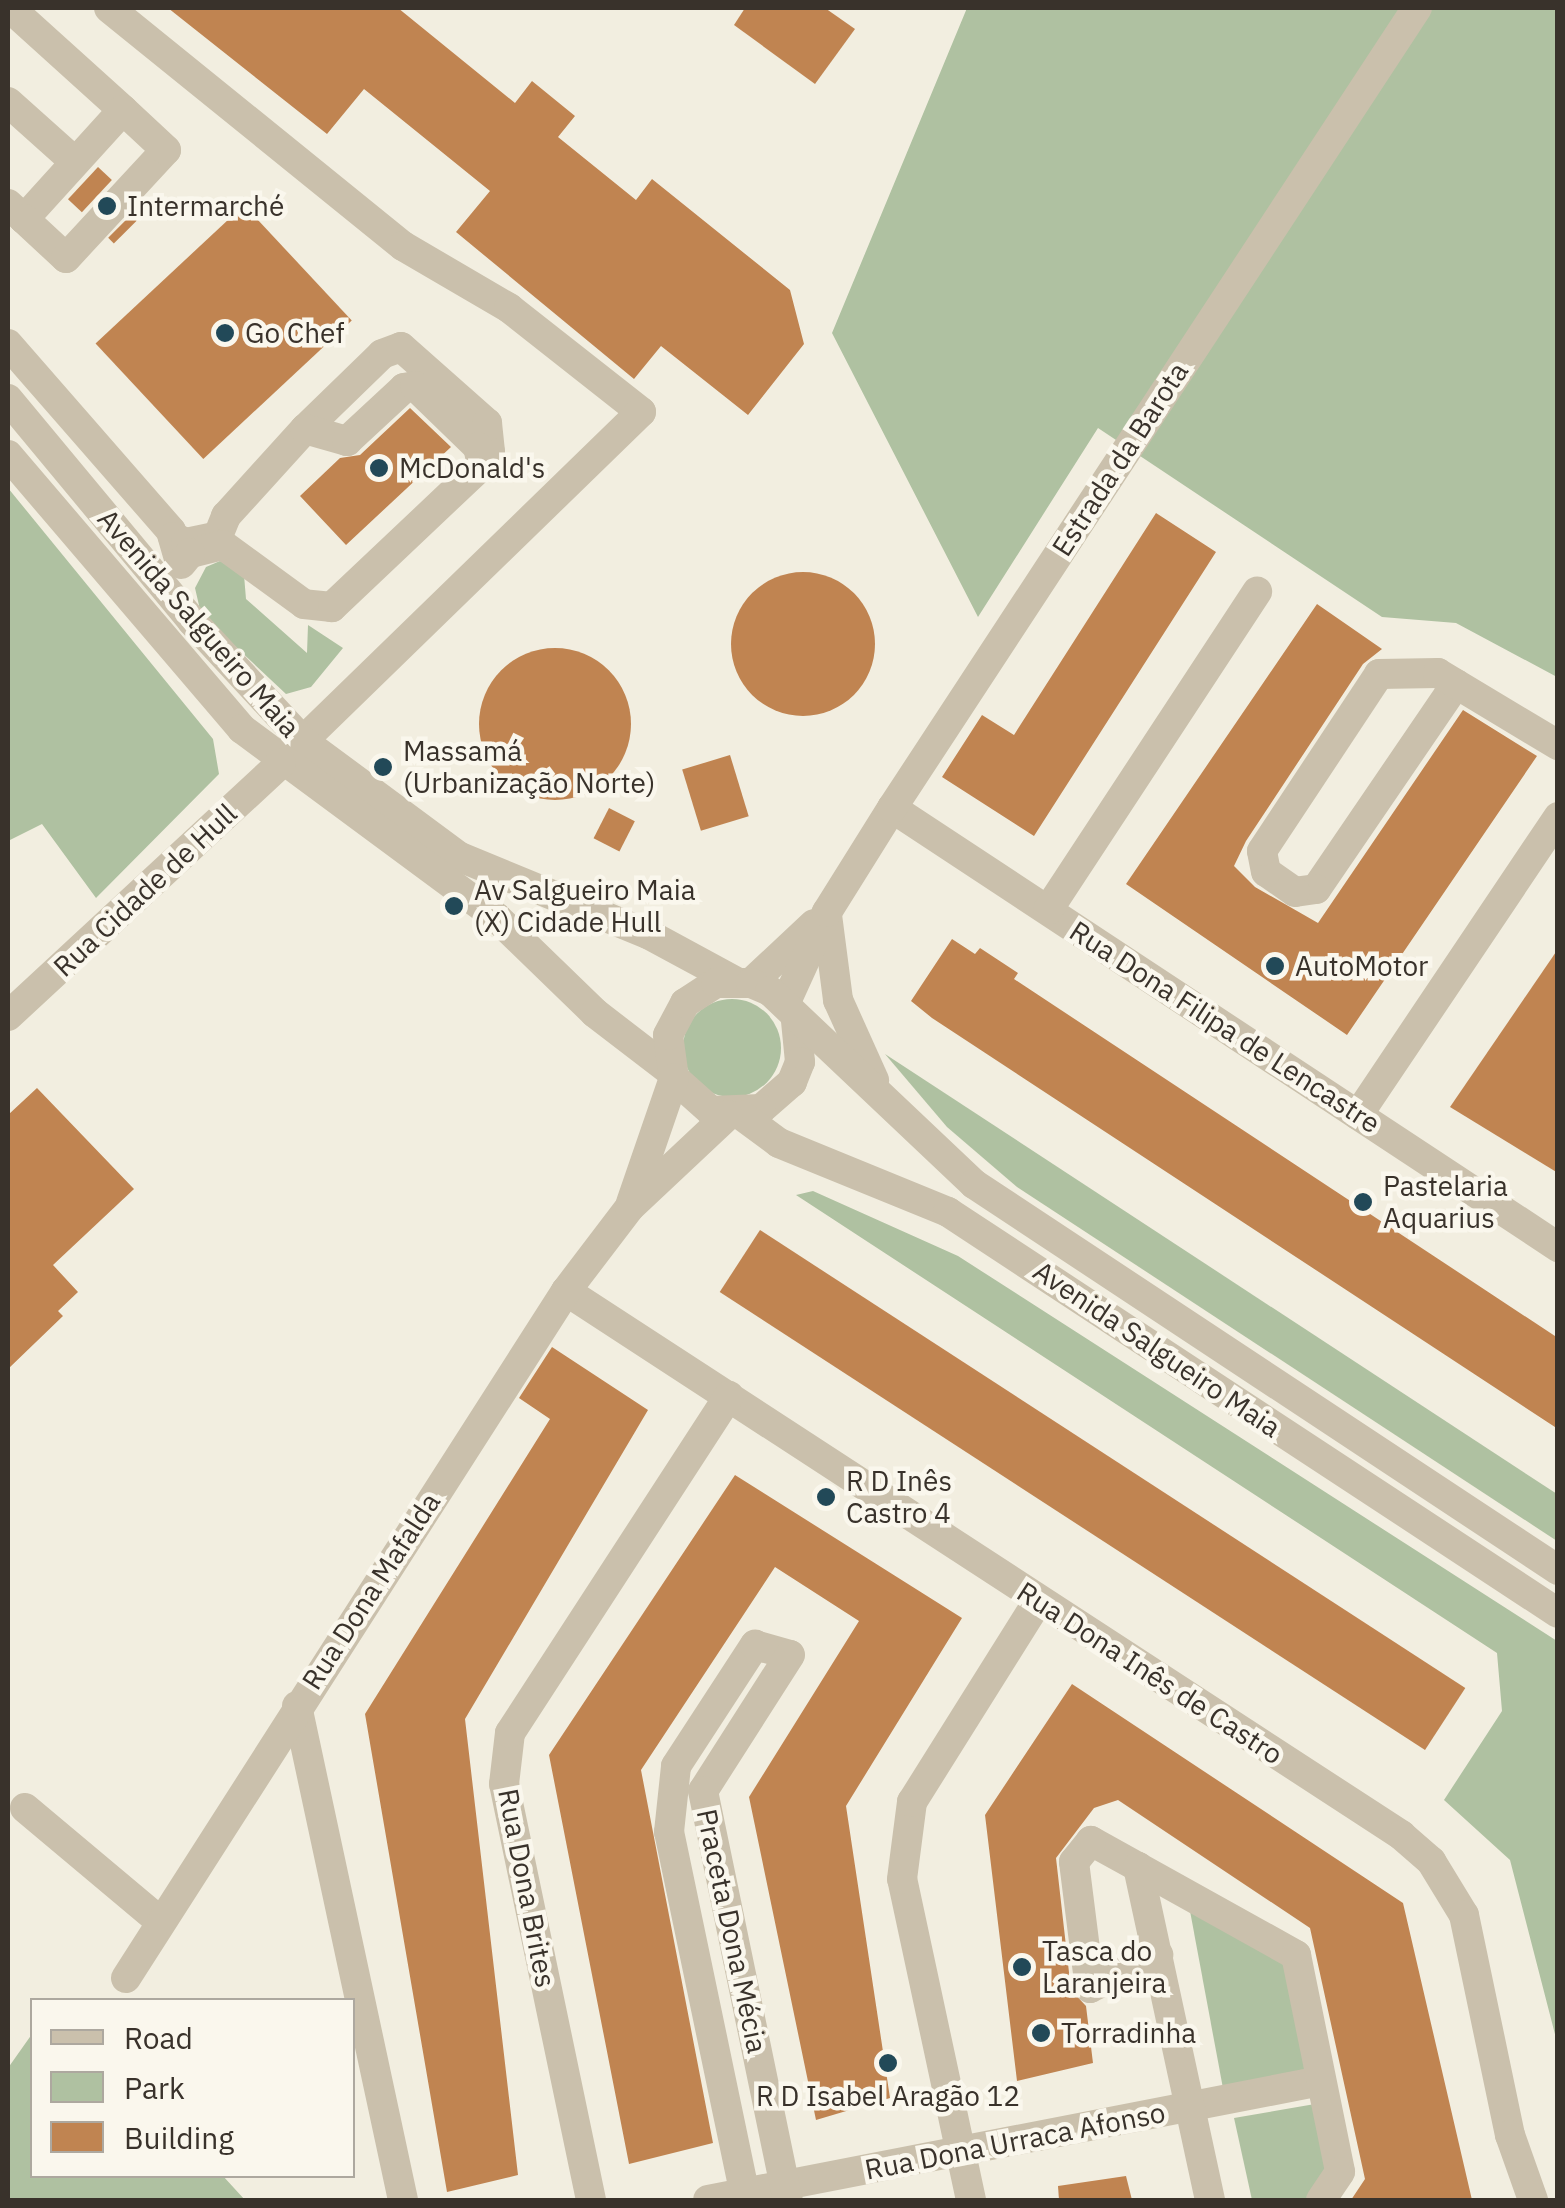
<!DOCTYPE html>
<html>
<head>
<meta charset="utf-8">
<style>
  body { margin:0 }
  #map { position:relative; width:1565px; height:2208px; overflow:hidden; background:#f2eee0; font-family:"IBM Plex Sans",sans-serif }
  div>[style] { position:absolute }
  .green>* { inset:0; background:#afc1a1 }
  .round { border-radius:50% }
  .building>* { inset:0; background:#c08451; transform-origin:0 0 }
  .minor>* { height:30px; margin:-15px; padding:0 15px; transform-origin:15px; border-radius:15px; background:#cac0ac }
  .dots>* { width:28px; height:28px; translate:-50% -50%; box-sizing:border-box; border:5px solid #faf7ed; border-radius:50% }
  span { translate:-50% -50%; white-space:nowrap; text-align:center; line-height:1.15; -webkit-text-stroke:9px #faf7ed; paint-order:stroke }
  .poi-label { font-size:28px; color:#39322b }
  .left { translate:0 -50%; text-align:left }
  .street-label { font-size:28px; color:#39322b }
  .frame { position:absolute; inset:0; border:10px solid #39322b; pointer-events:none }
  .legend { position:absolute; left:30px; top:1998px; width:325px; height:180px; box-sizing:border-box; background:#faf7ed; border:2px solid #ada89f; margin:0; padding:12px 18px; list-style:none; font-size:30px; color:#39322b }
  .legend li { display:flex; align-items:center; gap:20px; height:50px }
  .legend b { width:50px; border:2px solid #ada89f }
</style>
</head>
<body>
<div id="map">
  <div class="green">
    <div style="clip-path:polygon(967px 8px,1557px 8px,1557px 677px,1456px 623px,1382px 617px,1098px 428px,978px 617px,832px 333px)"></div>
    <div style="clip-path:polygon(8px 488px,213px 739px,219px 774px,96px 898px,42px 824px,8px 841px)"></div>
    <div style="clip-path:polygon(220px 561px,244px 575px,246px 599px,307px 653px,308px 625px,343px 648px,311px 687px,286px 694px,201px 614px,195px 588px,206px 567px)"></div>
    <div class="round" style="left:683px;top:999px;width:98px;height:98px"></div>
    <div style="clip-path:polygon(885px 1054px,1557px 1494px,1557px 1541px,1017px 1187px,947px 1127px)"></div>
    <div style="clip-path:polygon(813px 1191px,958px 1256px,1557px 1641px,1557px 2042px,1510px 1860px,1444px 1800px,1502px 1711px,1497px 1653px,796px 1195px)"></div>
    <div style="clip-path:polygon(1190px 1911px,1290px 1966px,1311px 2083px,1225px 2099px)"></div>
    <div style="clip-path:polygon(32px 2034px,32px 2176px,223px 2176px,245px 2200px,8px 2200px,8px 2068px)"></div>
    <div style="clip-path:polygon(1315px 2104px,1326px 2167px,1307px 2200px,1252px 2200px,1234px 2118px)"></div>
  </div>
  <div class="building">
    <div style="clip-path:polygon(168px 8px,398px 8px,515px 103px,532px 81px,575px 116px,558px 137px,636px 200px,652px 179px,790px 290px,804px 344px,748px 415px,661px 346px,634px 379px,456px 232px,490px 191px,364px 89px,327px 134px)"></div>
    <div style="clip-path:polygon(745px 8px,825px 8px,855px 29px,815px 84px,734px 25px)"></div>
    <div style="left:98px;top:167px;width:19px;height:44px;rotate:43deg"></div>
    <div style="left:244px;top:205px;width:158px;height:203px;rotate:47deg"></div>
    <div style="left:140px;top:206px;width:8px;height:45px;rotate:45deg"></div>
    <div style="clip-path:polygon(410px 408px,451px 447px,346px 545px,300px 496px,340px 458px,360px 455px)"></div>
    <div style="clip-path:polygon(1156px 513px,1216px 552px,1034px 836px,942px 777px,982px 715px,1014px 735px)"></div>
    <div class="round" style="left:731px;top:572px;width:144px;height:144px"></div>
    <div style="clip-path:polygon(1317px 604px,1382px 649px,1363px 664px,1246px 841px,1234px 866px,1255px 887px,1318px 923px,1463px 710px,1537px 756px,1347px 1035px,1126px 884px)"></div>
    <div class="round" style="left:479px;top:648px;width:152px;height:152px"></div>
    <div style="left:730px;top:755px;width:64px;height:50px;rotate:73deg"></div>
    <div style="left:609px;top:808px;width:29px;height:34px;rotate:27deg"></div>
    <div style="clip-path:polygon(952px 939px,975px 954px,980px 948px,1018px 973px,1014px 979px,1558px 1338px,1558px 1429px,932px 1018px,911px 1001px)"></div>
    <div style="clip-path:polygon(1558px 949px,1558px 1173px,1450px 1107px)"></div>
    <div style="clip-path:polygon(37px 1088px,134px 1189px,53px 1265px,78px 1292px,58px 1311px,63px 1316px,8px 1369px,8px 1115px)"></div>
    <div style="left:760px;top:1230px;width:841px;height:74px;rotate:33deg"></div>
    <div style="clip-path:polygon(552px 1347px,648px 1410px,465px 1719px,518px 2175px,447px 2192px,365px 1714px,550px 1419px,519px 1398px)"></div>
    <div style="clip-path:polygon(735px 1475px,962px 1618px,846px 1806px,890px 2098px,816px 2120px,749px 1797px,859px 1621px,775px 1567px,641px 1770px,713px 2143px,629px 2164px,549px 1755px)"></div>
    <div style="clip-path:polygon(1072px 1684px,1403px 1903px,1472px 2200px,1351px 2200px,1365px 2179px,1310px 1928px,1118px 1800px,1094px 1808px,1056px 1858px,1071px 1990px,1086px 2006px,1093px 2063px,1017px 2081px,985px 1815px)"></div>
    <div style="clip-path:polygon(1126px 2176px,1132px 2200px,1059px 2200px,1058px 2186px)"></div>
  </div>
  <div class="minor">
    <div style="left:109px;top:8px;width:378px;rotate:39deg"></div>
    <div style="left:403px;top:246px;width:123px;rotate:30.3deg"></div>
    <div style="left:509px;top:308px;width:168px;rotate:38.2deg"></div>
    <div style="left:641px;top:412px;width:472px;rotate:135.8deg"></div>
    <div style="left:8px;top:102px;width:90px;rotate:41.8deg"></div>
    <div style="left:8px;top:204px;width:22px;rotate:43deg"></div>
    <div style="left:24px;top:219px;width:147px;rotate:-47.8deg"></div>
    <div style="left:123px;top:110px;width:152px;rotate:-137.9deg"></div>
    <div style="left:24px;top:219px;width:57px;rotate:42.9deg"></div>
    <div style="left:66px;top:258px;width:147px;rotate:-47.2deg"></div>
    <div style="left:166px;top:150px;width:59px;rotate:-137.1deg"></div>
    <div style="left:8px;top:344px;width:248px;rotate:48.9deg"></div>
    <div style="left:171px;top:531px;width:25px;rotate:74deg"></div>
    <div style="left:8px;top:399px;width:288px;rotate:50.3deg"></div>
    <div style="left:192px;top:621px;width:163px;rotate:47.2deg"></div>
    <div style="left:303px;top:741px;width:195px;rotate:36.5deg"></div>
    <div style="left:460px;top:857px;width:203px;rotate:22.3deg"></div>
    <div style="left:648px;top:934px;width:99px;rotate:28.4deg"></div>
    <div style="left:305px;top:429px;width:107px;rotate:-44.2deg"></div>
    <div style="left:382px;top:354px;width:20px;rotate:-20deg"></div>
    <div style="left:401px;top:347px;width:115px;rotate:41.5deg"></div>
    <div style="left:487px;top:423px;width:29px;rotate:84deg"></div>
    <div style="left:490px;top:452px;width:15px;rotate:122deg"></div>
    <div style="left:8px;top:455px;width:360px;rotate:49.5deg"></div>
    <div style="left:242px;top:729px;width:317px;rotate:36.5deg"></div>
    <div style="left:497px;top:918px;width:136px;rotate:44.1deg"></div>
    <div style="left:595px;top:1013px;width:97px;rotate:37.5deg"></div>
    <div style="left:173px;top:537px;width:14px;rotate:25deg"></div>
    <div style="left:186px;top:543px;width:33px;rotate:-12deg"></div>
    <div style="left:218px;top:536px;width:22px;rotate:-68deg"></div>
    <div style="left:226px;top:516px;width:118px;rotate:-47.8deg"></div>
    <div style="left:305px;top:429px;width:44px;rotate:15.9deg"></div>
    <div style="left:347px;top:441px;width:78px;rotate:-42.9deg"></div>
    <div style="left:404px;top:388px;width:11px;rotate:-10deg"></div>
    <div style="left:415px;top:386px;width:88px;rotate:44.1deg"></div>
    <div style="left:478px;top:447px;width:18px;rotate:77deg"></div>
    <div style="left:482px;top:465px;width:207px;rotate:136.6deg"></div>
    <div style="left:332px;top:607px;width:28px;rotate:-174deg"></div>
    <div style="left:304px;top:604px;width:100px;rotate:-143.9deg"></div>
    <div style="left:223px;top:545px;width:34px;rotate:166deg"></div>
    <div style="left:190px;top:553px;width:14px;rotate:129deg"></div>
    <div style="left:1456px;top:684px;width:248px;rotate:124.3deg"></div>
    <div style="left:1316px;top:889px;width:21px;rotate:172deg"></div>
    <div style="left:1295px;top:892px;width:35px;rotate:-145deg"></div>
    <div style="left:1266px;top:872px;width:21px;rotate:-101deg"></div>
    <div style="left:1262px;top:851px;width:212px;rotate:-56.5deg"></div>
    <div style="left:1379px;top:674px;width:59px;rotate:-1deg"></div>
    <div style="left:1438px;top:673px;width:140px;rotate:31deg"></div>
    <div style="left:892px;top:808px;width:798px;rotate:33.39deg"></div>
    <div style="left:1048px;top:910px;width:381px;rotate:-56.7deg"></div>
    <div style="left:827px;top:915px;width:86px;rotate:82.6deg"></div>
    <div style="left:838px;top:1000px;width:88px;rotate:65.8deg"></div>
    <div style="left:751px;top:983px;width:86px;rotate:-43.1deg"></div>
    <div style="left:785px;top:1004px;width:101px;rotate:-65.5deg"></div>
    <div style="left:827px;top:912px;width:123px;rotate:-58deg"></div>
    <div style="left:892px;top:808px;width:957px;rotate:-56.73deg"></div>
    <div style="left:8px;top:1016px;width:372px;rotate:-42.8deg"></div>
    <div style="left:796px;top:1021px;width:41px;rotate:84.4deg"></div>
    <div style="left:800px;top:1062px;width:22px;rotate:112deg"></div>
    <div style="left:792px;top:1082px;width:41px;rotate:138.9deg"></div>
    <div style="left:761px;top:1109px;width:50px;rotate:177.7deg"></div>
    <div style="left:711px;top:1111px;width:50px;rotate:-138.3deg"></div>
    <div style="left:674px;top:1078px;width:43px;rotate:-97.9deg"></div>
    <div style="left:668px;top:1035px;width:36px;rotate:-62deg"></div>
    <div style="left:685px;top:1003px;width:37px;rotate:-33deg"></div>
    <div style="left:716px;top:983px;width:35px"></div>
    <div style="left:751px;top:983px;width:21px;rotate:23deg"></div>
    <div style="left:770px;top:991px;width:281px;rotate:43.4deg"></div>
    <div style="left:974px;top:1184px;width:700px;rotate:33.46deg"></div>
    <div style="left:741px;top:1115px;width:47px;rotate:36.4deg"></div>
    <div style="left:779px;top:1143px;width:183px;rotate:22.2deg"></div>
    <div style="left:948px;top:1212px;width:730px;rotate:33.32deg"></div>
    <div style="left:1358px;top:1115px;width:359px;rotate:-56.1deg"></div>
    <div style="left:631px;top:1203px;width:132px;rotate:-71deg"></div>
    <div style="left:566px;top:1291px;width:997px;rotate:33.08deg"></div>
    <div style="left:1401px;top:1835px;width:40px;rotate:41deg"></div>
    <div style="left:1431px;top:1861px;width:63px;rotate:58.6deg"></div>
    <div style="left:1464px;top:1915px;width:225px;rotate:78.2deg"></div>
    <div style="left:1510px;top:2135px;width:69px;rotate:70.5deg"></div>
    <div style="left:297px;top:1706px;width:505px;rotate:77.89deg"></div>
    <div style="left:25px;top:1808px;width:177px;rotate:40deg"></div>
    <div style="left:1138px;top:1867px;width:54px;rotate:-151deg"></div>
    <div style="left:1091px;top:1841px;width:27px;rotate:129deg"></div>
    <div style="left:1074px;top:1862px;width:127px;rotate:82.8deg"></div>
    <div style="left:1090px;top:1988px;width:76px;rotate:-25.9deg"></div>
    <div style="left:126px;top:1978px;width:816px;rotate:-57.36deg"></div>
    <div style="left:566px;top:1291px;width:106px;rotate:-52.7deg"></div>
    <div style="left:630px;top:1207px;width:134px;rotate:-43.2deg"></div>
    <div style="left:591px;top:2200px;width:425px;rotate:-101.8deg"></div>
    <div style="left:504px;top:1784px;width:51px;rotate:-83.3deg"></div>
    <div style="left:510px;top:1733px;width:402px;rotate:-57deg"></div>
    <div style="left:708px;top:2200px;width:624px;rotate:-10.99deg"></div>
    <div style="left:746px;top:2200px;width:376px;rotate:-101.8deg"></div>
    <div style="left:669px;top:1832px;width:66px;rotate:-83.9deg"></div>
    <div style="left:676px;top:1766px;width:145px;rotate:-56.9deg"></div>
    <div style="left:755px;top:1645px;width:36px;rotate:16deg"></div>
    <div style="left:790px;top:1655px;width:161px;rotate:122.6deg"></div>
    <div style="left:703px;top:1791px;width:418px;rotate:78.3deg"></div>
    <div style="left:971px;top:2200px;width:328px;rotate:-102.1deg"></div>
    <div style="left:902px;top:1879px;width:78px;rotate:-82.6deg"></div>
    <div style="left:912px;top:1802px;width:237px;rotate:-57.9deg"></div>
    <div style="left:1210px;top:2200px;width:341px;rotate:-102.2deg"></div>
    <div style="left:1138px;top:1867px;width:181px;rotate:29.1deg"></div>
    <div style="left:1296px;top:1955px;width:221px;rotate:78.5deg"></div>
    <div style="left:1340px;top:2172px;width:34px;rotate:124deg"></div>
  </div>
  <div class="dots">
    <div style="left:107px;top:206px;background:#224958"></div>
    <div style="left:225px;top:333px;background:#224958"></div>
    <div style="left:379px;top:468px;background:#224958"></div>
    <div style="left:383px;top:767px;background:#224958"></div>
    <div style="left:454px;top:906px;background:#224958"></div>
    <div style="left:1275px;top:966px;background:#224958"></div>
    <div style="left:1363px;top:1202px;background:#224958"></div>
    <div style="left:826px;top:1497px;background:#224958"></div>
    <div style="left:1022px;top:1967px;background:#224958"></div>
    <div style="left:1041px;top:2033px;background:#224958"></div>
    <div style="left:888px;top:2063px;background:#224958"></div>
  </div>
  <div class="poi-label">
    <span class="left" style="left:127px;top:206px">Intermarché</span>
    <span class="left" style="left:245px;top:333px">Go Chef</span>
    <span class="left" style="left:399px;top:468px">McDonald's</span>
    <span class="left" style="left:403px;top:767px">Massamá<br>(Urbanização Norte)</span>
    <span class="left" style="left:474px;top:906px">Av Salgueiro Maia<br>(X) Cidade Hull</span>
    <span class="left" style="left:1295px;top:966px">AutoMotor</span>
    <span class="left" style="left:1383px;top:1202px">Pastelaria<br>Aquarius</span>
    <span class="left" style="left:846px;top:1497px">R D Inês<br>Castro 4</span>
    <span class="left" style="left:1042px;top:1967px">Tasca do<br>Laranjeira</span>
    <span class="left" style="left:1061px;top:2033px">Torradinha</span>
    <span style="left:888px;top:2096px">R D Isabel Aragão 12</span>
  </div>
  <div class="street-label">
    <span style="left:1120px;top:459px;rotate:-57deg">Estrada da Barota</span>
    <span style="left:199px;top:623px;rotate:49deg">Avenida Salgueiro Maia</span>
    <span style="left:145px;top:890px;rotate:-43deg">Rua Cidade de Hull</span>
    <span style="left:1225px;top:1027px;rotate:33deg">Rua Dona Filipa de Lencastre</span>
    <span style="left:1157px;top:1349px;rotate:34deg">Avenida Salgueiro Maia</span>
    <span style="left:371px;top:1591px;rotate:-57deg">Rua Dona Mafalda</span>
    <span style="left:1150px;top:1673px;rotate:33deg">Rua Dona Inês de Castro</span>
    <span style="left:527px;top:1888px;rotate:79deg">Rua Dona Brites</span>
    <span style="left:732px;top:1931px;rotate:78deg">Praceta Dona Mécia</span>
    <span style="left:1015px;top:2141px;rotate:-11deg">Rua Dona Urraca Afonso</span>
  </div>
  <div class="frame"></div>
  <ul class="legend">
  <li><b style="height:12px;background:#cac0ac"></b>Road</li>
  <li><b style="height:28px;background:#afc1a1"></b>Park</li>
  <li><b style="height:28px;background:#c08451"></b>Building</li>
  </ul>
</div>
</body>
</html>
